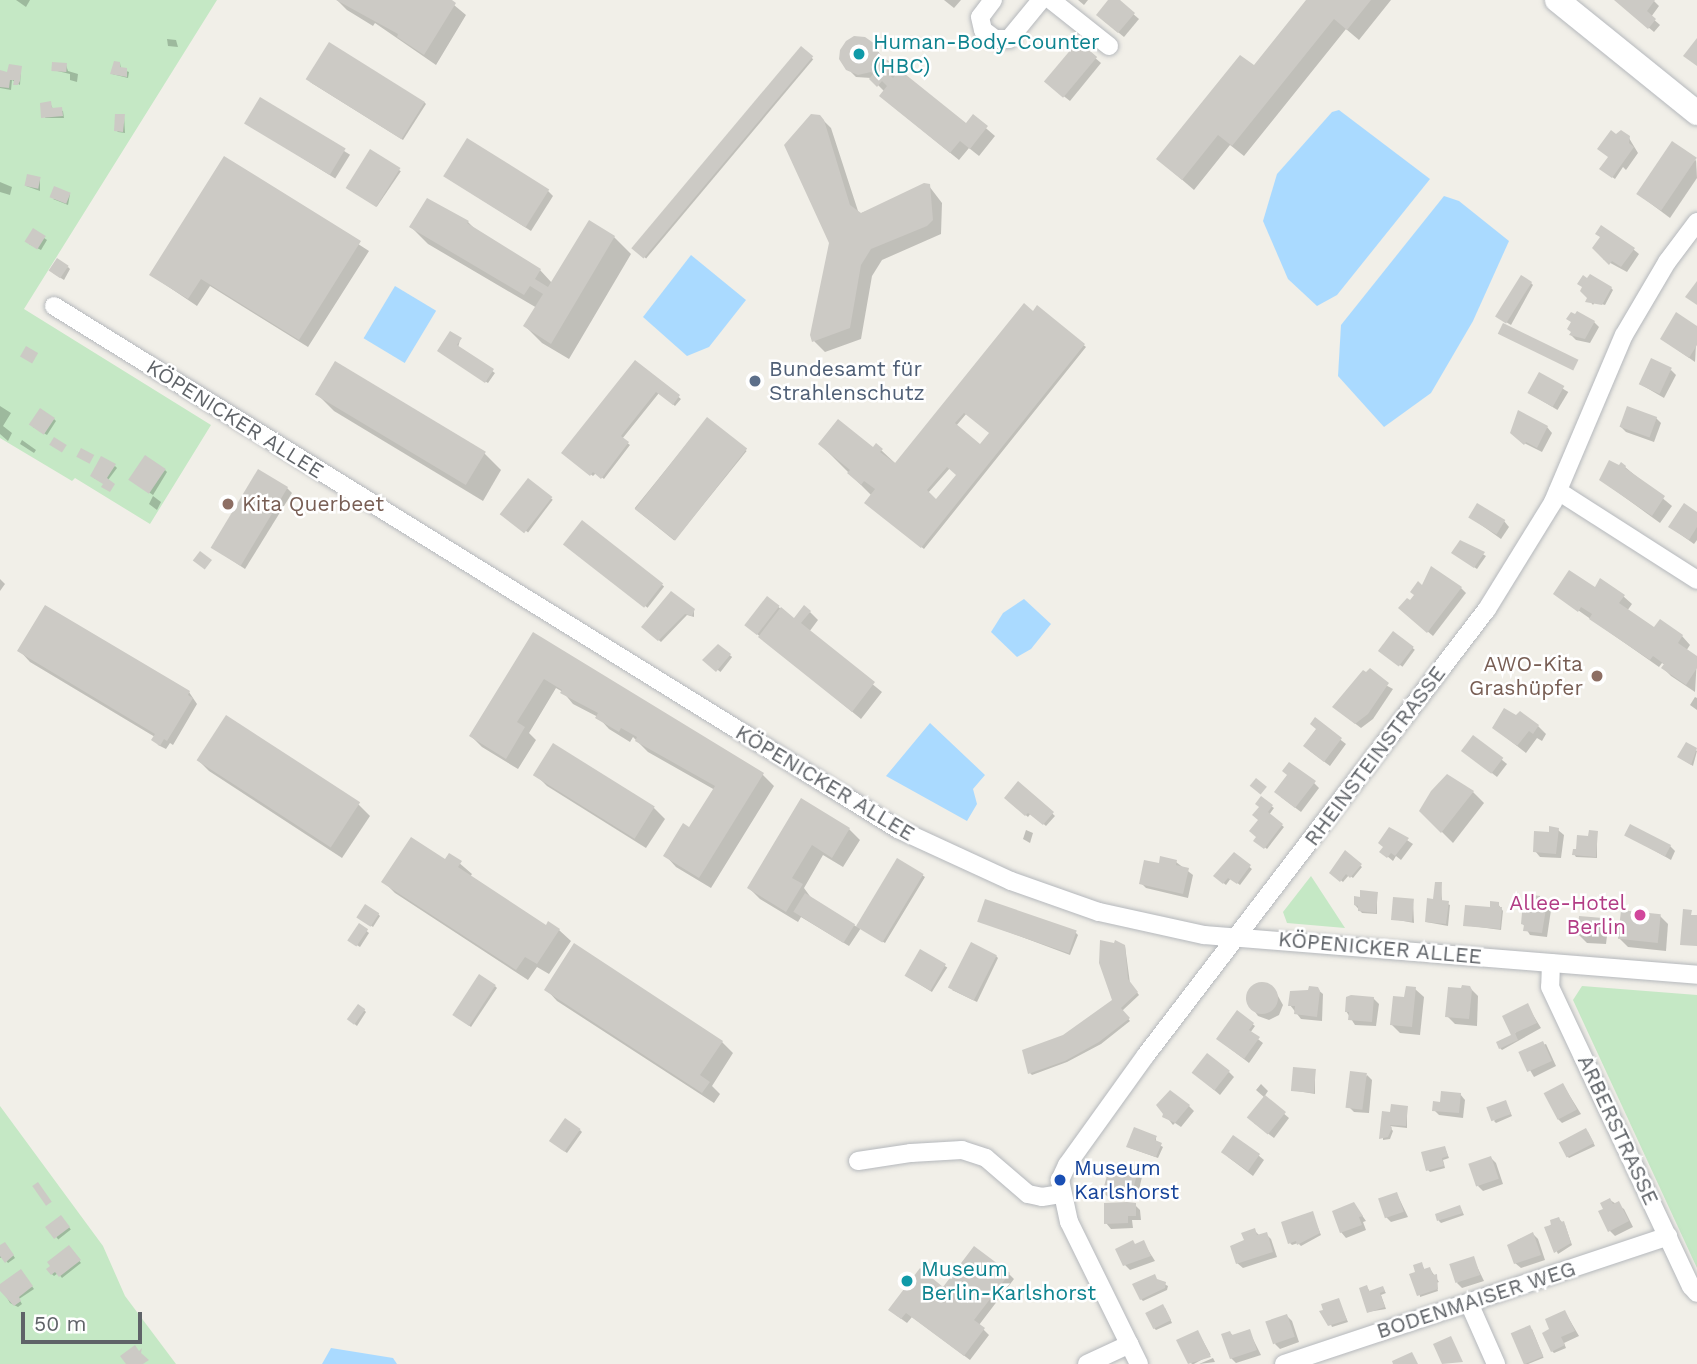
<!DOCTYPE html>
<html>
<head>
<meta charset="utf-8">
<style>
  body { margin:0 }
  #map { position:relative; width:1697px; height:1364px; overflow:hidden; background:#f1efe8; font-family:"Work Sans",sans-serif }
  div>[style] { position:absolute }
  .green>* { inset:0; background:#c5e8c5 }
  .water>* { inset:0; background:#aadaff; transform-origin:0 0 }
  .shadow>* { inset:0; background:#0003; transform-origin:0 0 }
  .building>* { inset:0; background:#cccac5; transform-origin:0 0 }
  .round { border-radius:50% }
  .roads { filter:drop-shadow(0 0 2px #b5b8bc) drop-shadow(0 0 2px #b5b8bc) }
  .street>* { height:18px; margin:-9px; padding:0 9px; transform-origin:9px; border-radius:9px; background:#fff }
  .secondary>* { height:24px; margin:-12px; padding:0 12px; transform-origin:12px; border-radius:12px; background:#fff }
  .dots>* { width:19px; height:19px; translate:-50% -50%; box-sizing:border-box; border:4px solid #fff; border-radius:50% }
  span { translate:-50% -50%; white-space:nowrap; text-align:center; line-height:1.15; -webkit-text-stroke:5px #fff; paint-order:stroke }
  .culture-label { font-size:21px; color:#0d838f }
  .left { translate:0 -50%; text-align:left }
  .service-label { font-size:21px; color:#4e5e75 }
  .street-label { font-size:21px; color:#5f6368 }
  .education-label { font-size:21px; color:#785e54 }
  .right { translate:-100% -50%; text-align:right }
  .hotel-label { font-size:21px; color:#b23c85 }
  .transit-label { font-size:21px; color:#164399 }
  .scale { position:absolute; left:21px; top:1312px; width:121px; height:32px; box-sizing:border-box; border:4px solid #5f6368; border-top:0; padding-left:9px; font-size:21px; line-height:24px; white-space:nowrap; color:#5f6368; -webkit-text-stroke:5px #fff; paint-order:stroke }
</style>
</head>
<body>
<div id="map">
  <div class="green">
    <div style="clip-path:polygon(0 0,217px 0,24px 309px,211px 425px,150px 524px,75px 478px,72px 481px,0 438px)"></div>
    <div style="clip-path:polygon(1311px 876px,1345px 928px,1287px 923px,1283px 912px)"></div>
    <div style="clip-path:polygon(1582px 986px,1697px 995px,1697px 1268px,1573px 1000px)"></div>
    <div style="clip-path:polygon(0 1106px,103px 1246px,125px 1296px,176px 1364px,0 1364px)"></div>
  </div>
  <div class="water">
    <div style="clip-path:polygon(1339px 110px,1430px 179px,1337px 295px,1317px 306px,1288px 279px,1263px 221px,1277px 174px,1332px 112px)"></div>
    <div style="clip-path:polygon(1444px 196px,1459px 201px,1509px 241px,1473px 321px,1431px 393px,1384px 427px,1338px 376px,1341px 325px)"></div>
    <div style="clip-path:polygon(691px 255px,746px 300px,709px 347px,687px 356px,643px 317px)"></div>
    <div style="left:395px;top:286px;width:48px;height:61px;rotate:31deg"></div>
    <div style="clip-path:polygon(1024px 599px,1051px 624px,1031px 649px,1017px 657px,991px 632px,1003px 613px)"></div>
    <div style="clip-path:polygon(930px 723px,985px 775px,973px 789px,977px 804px,967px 821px,886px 776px)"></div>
    <div style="clip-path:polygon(331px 1348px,393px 1358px,397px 1364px,322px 1364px)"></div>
  </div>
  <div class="shadow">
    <div style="clip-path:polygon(16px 0,30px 0,26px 7px)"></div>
    <div style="clip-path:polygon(337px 0,448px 0,466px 15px,436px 65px,375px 23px,373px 26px,347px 10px)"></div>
    <div style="clip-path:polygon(944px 0,961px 0,954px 8px)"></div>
    <div style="clip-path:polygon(1078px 0,1088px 0,1084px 5px)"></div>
    <div style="clip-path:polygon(1110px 0,1117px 0,1139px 19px,1124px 37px,1103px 20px)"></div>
    <div style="clip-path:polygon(1309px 0,1391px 0,1359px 40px,1346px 29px,1244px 156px,1230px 145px,1194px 190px,1158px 159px,1254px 68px)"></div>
    <div style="clip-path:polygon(1616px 0,1653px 0,1659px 6px,1651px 17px,1660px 25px,1654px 32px)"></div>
    <div style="clip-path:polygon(167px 39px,176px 40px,178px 47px,168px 46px)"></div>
    <div style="clip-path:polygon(1078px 43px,1101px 63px,1070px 101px,1052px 87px)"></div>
    <div style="clip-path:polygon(875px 47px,882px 57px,882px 65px,894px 67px,966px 126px,973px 117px,995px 136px,979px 156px,969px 148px,959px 160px,890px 104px,885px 92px,871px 78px,856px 77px,851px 72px)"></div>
    <div style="left:801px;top:49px;width:16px;height:260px;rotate:40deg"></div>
    <div style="clip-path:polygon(120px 63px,121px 69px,129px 72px,128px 78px,112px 74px)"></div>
    <div style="clip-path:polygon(66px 65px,68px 71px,78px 74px,77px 82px,70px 80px,70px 74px,53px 70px)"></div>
    <div style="clip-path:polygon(21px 68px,20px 85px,12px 80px,11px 90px,0 88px,0 72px,9px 74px)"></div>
    <div style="clip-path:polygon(310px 82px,424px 102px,426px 104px,403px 140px)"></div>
    <div style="left:261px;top:99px;width:105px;height:28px;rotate:32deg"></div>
    <div style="clip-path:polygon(50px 103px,53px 109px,63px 111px,64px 118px,45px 118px)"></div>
    <div style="clip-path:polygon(124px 116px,125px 133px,118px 132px,116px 130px)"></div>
    <div style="clip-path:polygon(820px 117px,831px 128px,859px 214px,929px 186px,942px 203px,941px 234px,882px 260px,872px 276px,861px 339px,825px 352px,814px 341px,830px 242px)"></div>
    <div style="clip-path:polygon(1616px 136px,1629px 138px,1638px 153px,1626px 170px,1623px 167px,1615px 179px,1604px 171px)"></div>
    <div style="left:371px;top:151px;width:36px;height:43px;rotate:34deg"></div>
    <div style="clip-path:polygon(224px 158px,369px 251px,308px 347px,210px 286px,197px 306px,151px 275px)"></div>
    <div style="clip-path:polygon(1696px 160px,1697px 178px,1670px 218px,1638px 194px)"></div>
    <div style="clip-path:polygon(445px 176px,548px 191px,553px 196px,531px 231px)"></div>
    <div style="clip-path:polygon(40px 179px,40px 191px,26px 186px)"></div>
    <div style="clip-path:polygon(0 182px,12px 187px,10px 195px,0 192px)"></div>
    <div style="clip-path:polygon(70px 194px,68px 205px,53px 199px)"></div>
    <div style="clip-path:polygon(468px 222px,478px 232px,540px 270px,552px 283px,614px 237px,631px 254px,569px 359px,542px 343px,525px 326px,537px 308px,428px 244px,411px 227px)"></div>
    <div style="clip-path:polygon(34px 231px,47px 240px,41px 250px,29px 244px)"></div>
    <div style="clip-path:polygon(1633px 249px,1639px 254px,1627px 272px,1603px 259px)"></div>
    <div style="clip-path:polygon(68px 267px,70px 269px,64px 280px,53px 273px)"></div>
    <div style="clip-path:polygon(1531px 283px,1533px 285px,1511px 325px,1501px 319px)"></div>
    <div style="clip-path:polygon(1611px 288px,1613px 290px,1605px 305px,1595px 302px,1593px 305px,1582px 291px)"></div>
    <div style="clip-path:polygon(evenodd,1037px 308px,1086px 347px,924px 549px,867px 503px,872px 496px,820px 444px,881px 450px,896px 464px,1037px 308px,967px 413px,991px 433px,981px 446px,956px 426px,967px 413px,1037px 308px,950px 468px,958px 475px,936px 501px,928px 493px,950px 468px)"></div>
    <div style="clip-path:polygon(1594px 322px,1599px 327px,1590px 343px,1576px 340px,1571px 335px)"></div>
    <div style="clip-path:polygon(1697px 328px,1695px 362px,1662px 339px)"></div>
    <div style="clip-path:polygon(460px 340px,458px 348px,495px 373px,488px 383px,441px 353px)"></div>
    <div style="clip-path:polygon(635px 362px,681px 399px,675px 406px,659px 393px,622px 439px,630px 445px,604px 479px,596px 473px,593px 476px,563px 453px)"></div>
    <div style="clip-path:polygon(1671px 370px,1676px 375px,1664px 398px,1640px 384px)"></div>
    <div style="left:1540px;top:375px;width:33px;height:21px;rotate:31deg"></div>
    <div style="clip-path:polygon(317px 394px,484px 453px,501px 470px,483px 501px,334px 411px)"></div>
    <div style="clip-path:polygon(0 406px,11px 413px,3px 426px,12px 433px,8px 441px,0 434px)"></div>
    <div style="clip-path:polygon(1656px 418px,1661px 423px,1654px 442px,1626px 432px,1621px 427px)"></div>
    <div style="clip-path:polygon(54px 419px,56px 421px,47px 435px,33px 427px)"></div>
    <div style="left:707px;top:419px;width:51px;height:115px;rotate:39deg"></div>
    <div style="clip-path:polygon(1547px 427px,1552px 433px,1542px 452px,1520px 441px)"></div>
    <div style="clip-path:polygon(22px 440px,36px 450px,34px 453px,20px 444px)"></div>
    <div style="clip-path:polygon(115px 466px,117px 468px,105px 484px,94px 478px)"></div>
    <div style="clip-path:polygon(1625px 467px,1672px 506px,1660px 523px,1601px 480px)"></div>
    <div style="clip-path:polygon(165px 470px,167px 472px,153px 495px,134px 482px)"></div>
    <div style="left:528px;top:481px;width:31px;height:41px;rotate:37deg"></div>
    <div style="clip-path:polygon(287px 488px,292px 493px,245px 569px,212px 547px)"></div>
    <div style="clip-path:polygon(153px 496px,161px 502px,157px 510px,149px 504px)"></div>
    <div style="clip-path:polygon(1697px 514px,1697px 540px,1694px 544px,1670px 527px)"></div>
    <div style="clip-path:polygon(1470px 517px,1504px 521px,1509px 527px,1501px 539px)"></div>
    <div style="left:583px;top:523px;width:103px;height:27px;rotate:38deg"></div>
    <div style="clip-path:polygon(1460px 542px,1486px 556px,1477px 569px,1456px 555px)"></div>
    <div style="clip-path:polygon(0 579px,5px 584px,0 591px)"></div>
    <div style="clip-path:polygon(1422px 587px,1461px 588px,1466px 593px,1433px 636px,1406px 613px)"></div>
    <div style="clip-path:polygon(1555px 594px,1623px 596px,1632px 604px,1627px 611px,1655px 629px,1682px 636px,1690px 645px,1686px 651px,1697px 658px,1695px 692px,1671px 676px,1663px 668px,1665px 665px,1662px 663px,1659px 667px)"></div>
    <div style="clip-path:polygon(767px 598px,795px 620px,810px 612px,818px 620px,809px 632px,882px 692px,861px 719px,746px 625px)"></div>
    <div style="clip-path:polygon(694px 610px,694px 617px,687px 615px,661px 642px,644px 627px)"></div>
    <div style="clip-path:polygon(534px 634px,762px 774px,774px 786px,711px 888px,676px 867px,665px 855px,690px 830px,715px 790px,648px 752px,633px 737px,630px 742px,609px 729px,598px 717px,573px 704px,563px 692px,556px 688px,529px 733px,536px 740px,518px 769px,482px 747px,471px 736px)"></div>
    <div style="left:1393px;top:634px;width:27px;height:21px;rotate:36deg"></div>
    <div style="left:718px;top:646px;width:18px;height:19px;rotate:38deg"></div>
    <div style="clip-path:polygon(19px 650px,189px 692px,197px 704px,173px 745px,170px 743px,166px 749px,158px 745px,155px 737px,30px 662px)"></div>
    <div style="clip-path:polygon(1367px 675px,1393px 689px,1373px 719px,1361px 728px,1340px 712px)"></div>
    <div style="clip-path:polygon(1695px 697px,1697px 698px,1697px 710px,1690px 705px)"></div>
    <div style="clip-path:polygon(227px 717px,359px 805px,370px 816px,342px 858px,209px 771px,198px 760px)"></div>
    <div style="clip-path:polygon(1315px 720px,1346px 744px,1330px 766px,1310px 751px,1318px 729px)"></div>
    <div style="clip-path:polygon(1538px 726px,1546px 734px,1542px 741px,1537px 738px,1526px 753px,1494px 728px)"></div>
    <div style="clip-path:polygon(1474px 737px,1507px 764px,1497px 777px,1469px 755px)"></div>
    <div style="clip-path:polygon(1687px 745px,1697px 751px,1693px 766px,1682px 759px)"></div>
    <div style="clip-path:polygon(536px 775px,654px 808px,665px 819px,646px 848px,547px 786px)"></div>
    <div style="clip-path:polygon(1289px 775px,1314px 783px,1319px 788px,1301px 812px,1281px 797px)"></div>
    <div style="clip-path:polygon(1019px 784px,1055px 816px,1046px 826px,1031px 813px,1028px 817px,1006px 798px)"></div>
    <div style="clip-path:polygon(1473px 792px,1484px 803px,1453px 843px,1421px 811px)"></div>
    <div style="clip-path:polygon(1261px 799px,1274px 808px,1269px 815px,1284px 827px,1267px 849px,1256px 840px)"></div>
    <div style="clip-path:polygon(802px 801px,849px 829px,860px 840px,843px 867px,823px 855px,804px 888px,812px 899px,857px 927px,898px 860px,925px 877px,885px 943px,861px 928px,849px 946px,801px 917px,798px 922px,760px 899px,749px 888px)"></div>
    <div style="clip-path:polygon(1390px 829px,1413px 844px,1401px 860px,1396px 856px,1393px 861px,1387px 856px)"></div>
    <div style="clip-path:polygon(1026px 830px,1033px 833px,1030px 843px,1023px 839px)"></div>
    <div style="clip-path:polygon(1558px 830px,1564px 835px,1561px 858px,1540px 857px,1535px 851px,1550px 834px)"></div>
    <div style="clip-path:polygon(1597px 832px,1597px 858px,1576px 857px,1574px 854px)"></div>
    <div style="clip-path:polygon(1627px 835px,1670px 846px,1675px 851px,1671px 860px)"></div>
    <div style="clip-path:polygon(1345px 853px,1362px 867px,1353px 878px,1349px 875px,1343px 882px,1331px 872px)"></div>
    <div style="clip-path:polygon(450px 855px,472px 874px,470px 877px,546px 927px,559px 930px,571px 941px,549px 974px,537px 967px,528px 980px,395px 893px,383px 881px,446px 861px)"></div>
    <div style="clip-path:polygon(1234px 855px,1252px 869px,1240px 885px,1231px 878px,1226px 885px,1215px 876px)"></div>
    <div style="clip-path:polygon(1176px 862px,1193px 875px,1188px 898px,1146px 888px,1141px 883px,1160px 865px)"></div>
    <div style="clip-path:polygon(1441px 884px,1442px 902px,1450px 905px,1448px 926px,1426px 922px)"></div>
    <div style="clip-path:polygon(1377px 893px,1377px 914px,1362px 913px,1355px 905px)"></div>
    <div style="clip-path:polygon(1540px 898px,1551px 910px,1547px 937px,1530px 935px,1523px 924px)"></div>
    <div style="clip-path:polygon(1413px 901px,1414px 923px,1393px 919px)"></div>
    <div style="clip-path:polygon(1498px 904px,1503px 911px,1501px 930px,1464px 925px)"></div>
    <div style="clip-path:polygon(378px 914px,380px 916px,373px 927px,360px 919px)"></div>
    <div style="clip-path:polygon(1660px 916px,1668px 924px,1666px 951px,1628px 947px,1620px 939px)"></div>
    <div style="clip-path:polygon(1599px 920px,1608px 928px,1606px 944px,1587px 943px,1579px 935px)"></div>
    <div style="clip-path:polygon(979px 921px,1076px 933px,1078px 935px,1070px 955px)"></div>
    <div style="clip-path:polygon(359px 925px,369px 933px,360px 947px,352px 942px)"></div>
    <div style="clip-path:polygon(1102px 942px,1125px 946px,1130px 983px,1139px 995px,1122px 1011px,1130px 1021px,1101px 1044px,1067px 1062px,1032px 1075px,1030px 1073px,1064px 1036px,1114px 1001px)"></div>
    <div style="left:921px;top:951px;width:31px;height:29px;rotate:32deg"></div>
    <div style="clip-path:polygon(996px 956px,998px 958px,977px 1002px,952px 990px)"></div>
    <div style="clip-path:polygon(1261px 983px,1273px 987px,1283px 1005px,1279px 1015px,1269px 1020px,1258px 1016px,1246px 999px,1251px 988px)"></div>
    <div style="clip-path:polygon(495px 986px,497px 988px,471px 1027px,456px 1016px)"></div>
    <div style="clip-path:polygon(1470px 988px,1478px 996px,1477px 1026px,1455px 1024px,1447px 1016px)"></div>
    <div style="clip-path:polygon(546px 989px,722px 1042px,733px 1053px,712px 1086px,720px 1094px,714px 1103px,557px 1001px)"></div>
    <div style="clip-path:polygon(1317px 989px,1323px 994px,1322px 1021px,1301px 1019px,1290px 1005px)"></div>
    <div style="clip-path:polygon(1415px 989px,1424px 997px,1420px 1035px,1400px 1033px,1391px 1024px)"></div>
    <div style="clip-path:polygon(1373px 998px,1379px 1004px,1376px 1026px,1355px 1025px,1346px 1011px)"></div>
    <div style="clip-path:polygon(1527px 1005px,1541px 1028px,1502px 1050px,1500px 1048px,1514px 1036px)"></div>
    <div style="clip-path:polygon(364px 1010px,366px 1012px,357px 1026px,352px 1022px)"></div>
    <div style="clip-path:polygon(1237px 1013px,1255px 1026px,1250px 1033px,1263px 1043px,1249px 1063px,1223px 1043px)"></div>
    <div style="clip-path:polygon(1546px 1044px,1556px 1066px,1534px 1077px,1520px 1053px)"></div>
    <div style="clip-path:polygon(1315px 1071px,1315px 1094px,1292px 1090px)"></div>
    <div style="clip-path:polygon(1229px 1072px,1234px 1077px,1220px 1095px,1199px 1077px)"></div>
    <div style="clip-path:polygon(1367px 1075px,1372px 1080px,1369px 1113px,1354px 1112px,1349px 1107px)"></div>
    <div style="clip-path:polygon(1261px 1084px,1268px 1091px,1264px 1097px,1289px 1118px,1274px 1138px,1254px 1123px,1265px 1098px,1256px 1090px)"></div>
    <div style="clip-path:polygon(1563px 1085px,1581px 1114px,1562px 1123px,1557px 1118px)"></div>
    <div style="clip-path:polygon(1460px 1094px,1465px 1100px,1463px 1118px,1439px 1115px,1434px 1110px)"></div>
    <div style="clip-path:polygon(1507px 1105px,1512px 1116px,1496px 1123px,1494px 1121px)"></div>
    <div style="clip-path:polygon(1158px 1106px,1189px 1106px,1194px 1111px,1181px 1127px,1175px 1123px,1173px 1125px)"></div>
    <div style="clip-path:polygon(1407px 1107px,1407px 1128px,1389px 1126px,1393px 1131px,1390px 1139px,1383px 1140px,1383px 1113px,1392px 1114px)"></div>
    <div style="clip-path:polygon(580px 1130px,582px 1132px,567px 1153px,553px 1143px)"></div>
    <div style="clip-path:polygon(1588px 1132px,1595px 1146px,1569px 1158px,1567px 1156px)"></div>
    <div style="clip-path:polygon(1156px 1137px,1156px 1143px,1163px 1147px,1158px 1158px,1130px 1148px)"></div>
    <div style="clip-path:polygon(1445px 1148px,1449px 1158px,1443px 1160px,1445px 1168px,1430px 1172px,1428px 1170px)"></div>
    <div style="clip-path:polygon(1258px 1155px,1264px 1160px,1253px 1176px,1228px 1157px)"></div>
    <div style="clip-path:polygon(1491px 1158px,1496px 1163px,1503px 1184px,1483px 1191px,1478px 1186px)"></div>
    <div style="clip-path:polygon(1137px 1172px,1142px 1177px,1138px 1194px,1121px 1190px,1126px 1200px,1109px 1198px,1104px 1193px)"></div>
    <div style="clip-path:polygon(1397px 1194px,1408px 1217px,1391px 1222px,1386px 1217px)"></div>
    <div style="clip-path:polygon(1610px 1200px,1624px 1209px,1633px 1227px,1615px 1236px,1610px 1231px)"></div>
    <div style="clip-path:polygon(1354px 1204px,1366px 1221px,1363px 1222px,1366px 1230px,1346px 1238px,1341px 1232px)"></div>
    <div style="clip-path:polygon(1135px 1205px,1140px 1210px,1141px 1220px,1132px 1220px,1133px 1228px,1111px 1229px,1106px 1223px)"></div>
    <div style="clip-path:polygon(1460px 1207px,1464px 1215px,1441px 1223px,1439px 1221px,1437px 1215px)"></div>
    <div style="clip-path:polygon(1312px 1213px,1321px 1235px,1301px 1246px,1298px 1243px,1292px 1245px,1290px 1243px)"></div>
    <div style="left:61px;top:1217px;width:16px;height:16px;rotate:52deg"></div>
    <div style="clip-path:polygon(1559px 1219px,1565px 1225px,1572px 1245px,1558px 1254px,1546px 1228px)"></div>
    <div style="clip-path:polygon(1254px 1230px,1260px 1236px,1266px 1234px,1271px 1239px,1277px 1257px,1243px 1268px,1237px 1263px)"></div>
    <div style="clip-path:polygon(1533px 1234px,1538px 1239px,1545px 1260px,1521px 1268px,1515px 1263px,1517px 1240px)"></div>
    <div style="clip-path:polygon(1143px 1242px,1155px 1261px,1130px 1270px,1125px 1265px,1136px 1246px)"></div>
    <div style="clip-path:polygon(7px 1246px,15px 1258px,8px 1263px,3px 1257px,0 1258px,0 1248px)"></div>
    <div style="clip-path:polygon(68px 1247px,81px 1263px,62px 1278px,58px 1273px,54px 1276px,48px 1270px)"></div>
    <div style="clip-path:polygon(1473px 1258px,1484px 1281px,1462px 1288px,1457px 1283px)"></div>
    <div style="clip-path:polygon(1421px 1264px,1425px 1270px,1430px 1269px,1439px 1282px,1436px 1283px,1438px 1291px,1420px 1297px,1418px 1273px)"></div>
    <div style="clip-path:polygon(22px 1273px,34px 1289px,19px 1299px,22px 1304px,18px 1307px,10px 1303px,0 1286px)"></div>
    <div style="clip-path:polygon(1009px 1274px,1014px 1279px,979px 1325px,989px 1335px,970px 1360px,912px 1317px,907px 1323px,896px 1315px,943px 1289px)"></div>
    <div style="clip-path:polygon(1158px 1281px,1168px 1286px,1167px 1290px,1143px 1301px,1141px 1299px)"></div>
    <div style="clip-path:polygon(1367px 1287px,1370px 1292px,1384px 1290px,1386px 1293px,1381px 1295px,1386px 1309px,1368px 1312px)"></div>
    <div style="clip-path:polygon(1338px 1300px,1348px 1322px,1332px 1327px,1325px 1311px)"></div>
    <div style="clip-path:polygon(1165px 1308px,1172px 1323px,1156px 1330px,1154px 1328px)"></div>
    <div style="clip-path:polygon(1565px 1312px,1579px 1336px,1564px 1343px,1566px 1348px,1554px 1353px,1552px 1351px)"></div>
    <div style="clip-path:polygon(1287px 1316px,1292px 1321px,1299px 1342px,1280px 1349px,1275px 1344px)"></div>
    <div style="left:1532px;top:1329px;width:31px;height:20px;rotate:68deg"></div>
    <div style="clip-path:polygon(1249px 1331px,1261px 1355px,1236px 1363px,1231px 1358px,1230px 1333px,1234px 1336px)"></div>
    <div style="left:1198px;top:1332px;width:26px;height:21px;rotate:61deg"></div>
    <div style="clip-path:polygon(1213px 1358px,1215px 1362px,1199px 1364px)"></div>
  </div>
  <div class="building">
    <div style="clip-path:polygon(336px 0,452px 0,456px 3px,424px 55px,397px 37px,398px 34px)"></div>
    <div style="clip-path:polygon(1108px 0,1120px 0,1135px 13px,1118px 33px,1096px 15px)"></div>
    <div style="clip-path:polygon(1306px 0,1371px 0,1347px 30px,1334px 19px,1232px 146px,1218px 135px,1182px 180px,1156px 159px,1240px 55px,1254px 65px)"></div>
    <div style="clip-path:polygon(1614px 0,1655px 0,1647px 11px,1656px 19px,1648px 29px)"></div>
    <div style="clip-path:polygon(854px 36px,865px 37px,875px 44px,879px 55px,877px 65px,879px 67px,886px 59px,895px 66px,888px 74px,893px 78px,900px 70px,966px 123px,973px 114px,988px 126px,970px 149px,960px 141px,950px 153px,879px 96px,887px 86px,882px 81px,877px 87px,869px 79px,873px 74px,871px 72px,858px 75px,846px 70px,839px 59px,840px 50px,846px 41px)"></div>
    <div style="clip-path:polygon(1697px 38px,1697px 66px,1683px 56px)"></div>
    <div style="left:1078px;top:41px;width:25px;height:53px;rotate:40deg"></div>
    <div style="left:329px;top:42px;width:113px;height:44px;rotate:32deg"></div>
    <div style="left:801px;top:46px;width:16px;height:264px;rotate:40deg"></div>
    <div style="clip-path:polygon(114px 61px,120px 62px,120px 67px,127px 68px,127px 77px,110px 74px)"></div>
    <div style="left:52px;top:62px;width:15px;height:9px;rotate:4deg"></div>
    <div style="clip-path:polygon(9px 64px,22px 66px,20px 81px,18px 85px,13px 85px,14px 80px,10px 80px,9px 88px,0 87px,0 70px,7px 72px)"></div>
    <div style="left:260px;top:97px;width:100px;height:31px;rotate:31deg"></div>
    <div style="clip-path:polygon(51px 101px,52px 108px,62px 107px,63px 116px,41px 118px,40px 103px)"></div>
    <div style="clip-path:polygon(115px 114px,125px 114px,123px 132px,114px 131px)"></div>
    <div style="clip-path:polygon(811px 114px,820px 115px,824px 120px,850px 205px,861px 213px,924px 183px,930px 184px,933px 220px,927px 226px,871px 249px,861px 265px,850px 328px,812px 342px,810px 335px,829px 243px,784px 145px)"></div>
    <div style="clip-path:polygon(1611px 130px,1616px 134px,1621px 130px,1630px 136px,1629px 143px,1634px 147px,1612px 178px,1599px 169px,1608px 157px,1597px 149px)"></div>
    <div style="left:467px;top:138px;width:97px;height:45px;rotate:32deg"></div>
    <div style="left:1672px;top:141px;width:30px;height:64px;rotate:34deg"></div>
    <div style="left:370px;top:149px;width:36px;height:46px;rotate:32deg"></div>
    <div style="clip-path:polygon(224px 156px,361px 241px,299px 340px,201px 279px,188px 299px,149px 275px)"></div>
    <div style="left:27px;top:174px;width:14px;height:12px;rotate:12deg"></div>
    <div style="left:54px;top:186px;width:18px;height:12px;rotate:22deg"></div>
    <div style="clip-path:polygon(427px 198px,469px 221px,467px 223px,541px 269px,535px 279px,548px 287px,589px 220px,615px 236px,551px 344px,523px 326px,543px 294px,530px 286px,524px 295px,409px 227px)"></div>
    <div style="clip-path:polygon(1601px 225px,1635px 248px,1621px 267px,1612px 261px,1609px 265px,1592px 248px,1600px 237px,1595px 234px)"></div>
    <div style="left:33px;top:228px;width:15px;height:16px;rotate:32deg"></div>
    <div style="left:57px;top:258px;width:14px;height:15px;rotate:34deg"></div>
    <div style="clip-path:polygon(1590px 274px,1612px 287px,1602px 305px,1585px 302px,1587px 298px,1580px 291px,1582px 287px,1577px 284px,1583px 275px,1587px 278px)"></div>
    <div style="left:1521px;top:275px;width:13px;height:49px;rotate:32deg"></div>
    <div style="clip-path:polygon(1697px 281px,1697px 305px,1685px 297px)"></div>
    <div style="clip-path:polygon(evenodd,1024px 303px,1033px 311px,1037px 305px,1085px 344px,921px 548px,864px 503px,875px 489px,864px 481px,861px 485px,847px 473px,850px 470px,818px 444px,838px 419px,873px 447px,876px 443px,883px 449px,880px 452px,895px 463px,1024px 303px,964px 413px,989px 433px,980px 444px,955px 423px,964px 413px,1024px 303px,947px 467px,956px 475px,936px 499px,927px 490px,947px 467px)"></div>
    <div style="clip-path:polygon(1577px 311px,1595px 321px,1585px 339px,1569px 335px,1571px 332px,1567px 329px,1571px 322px,1566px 319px,1571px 312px,1575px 314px)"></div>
    <div style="clip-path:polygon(1676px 312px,1697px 326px,1697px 345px,1689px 358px,1660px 339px)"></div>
    <div style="left:1503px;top:323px;width:84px;height:12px;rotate:26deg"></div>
    <div style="clip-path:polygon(450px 331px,462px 338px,457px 345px,494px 369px,485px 383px,437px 351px)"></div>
    <div style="left:26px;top:346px;width:14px;height:12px;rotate:30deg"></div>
    <div style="left:1651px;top:358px;width:23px;height:29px;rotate:25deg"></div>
    <div style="clip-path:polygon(635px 360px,680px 395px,673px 405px,656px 392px,621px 436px,629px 442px,601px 479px,593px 472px,590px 476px,561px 453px)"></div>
    <div style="left:335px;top:361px;width:176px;height:39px;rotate:31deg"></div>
    <div style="left:1539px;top:372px;width:29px;height:24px;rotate:29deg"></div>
    <div style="left:1627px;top:406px;width:32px;height:22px;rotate:20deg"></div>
    <div style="left:40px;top:408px;width:18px;height:20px;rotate:34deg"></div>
    <div style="clip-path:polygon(1518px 410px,1548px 426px,1537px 448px,1526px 442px,1524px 445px,1510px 433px)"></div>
    <div style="left:707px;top:417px;width:51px;height:117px;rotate:38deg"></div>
    <div style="left:54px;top:437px;width:15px;height:9px;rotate:32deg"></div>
    <div style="left:81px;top:448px;width:15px;height:10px;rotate:28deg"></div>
    <div style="left:145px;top:455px;width:25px;height:30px;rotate:34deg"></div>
    <div style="clip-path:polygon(101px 456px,116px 464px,107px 478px,115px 484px,110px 492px,101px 487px,103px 484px,90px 476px)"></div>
    <div style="clip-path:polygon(1609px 460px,1619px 465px,1621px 462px,1626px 466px,1625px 468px,1665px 496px,1652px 516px,1599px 480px)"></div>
    <div style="left:258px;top:469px;width:35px;height:92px;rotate:31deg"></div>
    <div style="left:528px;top:478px;width:31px;height:46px;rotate:38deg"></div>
    <div style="left:1477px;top:503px;width:33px;height:17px;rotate:31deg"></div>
    <div style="clip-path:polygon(1684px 503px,1697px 512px,1697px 527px,1689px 540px,1668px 527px)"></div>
    <div style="left:582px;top:520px;width:103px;height:31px;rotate:38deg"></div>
    <div style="clip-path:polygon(1460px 540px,1485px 552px,1474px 568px,1451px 553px)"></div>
    <div style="left:200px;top:551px;width:15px;height:12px;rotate:37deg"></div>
    <div style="clip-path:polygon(1431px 566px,1462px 587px,1427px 633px,1398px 608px,1407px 598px,1410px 600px,1414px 595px,1410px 592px,1418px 581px,1422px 585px)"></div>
    <div style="clip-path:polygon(1569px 570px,1595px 587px,1600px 578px,1625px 595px,1619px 603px,1654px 627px,1660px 619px,1683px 635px,1678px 643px,1697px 656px,1697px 668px,1686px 685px,1661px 668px,1664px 664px,1653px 656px,1650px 660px,1589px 619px,1592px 614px,1581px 607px,1578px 612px,1553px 594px)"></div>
    <div style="clip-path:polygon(671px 591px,695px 609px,692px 616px,685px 614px,658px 641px,641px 627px)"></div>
    <div style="left:767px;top:596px;width:16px;height:37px;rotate:38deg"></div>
    <div style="clip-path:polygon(45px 605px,190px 691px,188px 695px,193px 698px,167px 741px,164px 739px,160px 746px,151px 740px,155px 734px,17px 651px)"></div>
    <div style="clip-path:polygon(804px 605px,811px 611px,801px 623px,875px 682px,852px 712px,758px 637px,781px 607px,794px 618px)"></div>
    <div style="left:1393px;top:631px;width:26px;height:25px;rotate:37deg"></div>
    <div style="clip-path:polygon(533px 632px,764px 773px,699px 878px,663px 856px,683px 823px,689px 827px,715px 786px,635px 741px,637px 737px,621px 728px,619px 732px,595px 718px,598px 713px,560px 693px,562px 690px,544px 679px,517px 722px,525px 727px,506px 759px,469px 736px)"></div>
    <div style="clip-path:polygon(718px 644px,731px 654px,716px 672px,702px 660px)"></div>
    <div style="clip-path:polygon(1370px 668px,1389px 683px,1368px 714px,1355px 724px,1332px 707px,1363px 670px,1366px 672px)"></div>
    <div style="clip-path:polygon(1504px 708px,1516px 715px,1520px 711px,1539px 725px,1533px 734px,1529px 731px,1517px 746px,1492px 728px)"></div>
    <div style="left:226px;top:715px;width:160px;height:54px;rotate:33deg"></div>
    <div style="clip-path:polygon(1315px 717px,1342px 738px,1324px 762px,1303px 746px,1316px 729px,1310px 724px)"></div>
    <div style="left:1473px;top:735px;width:38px;height:20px;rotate:37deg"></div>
    <div style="clip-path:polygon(1686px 742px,1697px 748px,1691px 765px,1677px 757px)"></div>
    <div style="left:553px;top:743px;width:120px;height:38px;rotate:32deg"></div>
    <div style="clip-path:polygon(1289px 762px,1316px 781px,1295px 808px,1274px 792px,1287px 775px,1282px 771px)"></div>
    <div style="clip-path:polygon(1447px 774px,1474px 791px,1441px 833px,1419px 811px,1431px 791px)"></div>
    <div style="left:1256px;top:778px;width:14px;height:10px;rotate:39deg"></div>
    <div style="clip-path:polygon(1018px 781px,1054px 812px,1043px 825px,1028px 813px,1025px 816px,1004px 798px)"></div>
    <div style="clip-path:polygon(1261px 796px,1273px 805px,1268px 812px,1283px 824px,1264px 849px,1253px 841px,1256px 837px,1249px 831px,1258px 820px,1252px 815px,1259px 807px,1255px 804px)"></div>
    <div style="clip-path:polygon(801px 798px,850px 828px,832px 858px,812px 845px,792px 878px,803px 884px,786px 912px,747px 888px)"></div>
    <div style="left:1630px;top:824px;width:46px;height:13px;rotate:27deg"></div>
    <div style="clip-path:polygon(1549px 826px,1559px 828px,1556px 854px,1533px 852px,1534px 831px,1549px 832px)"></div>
    <div style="clip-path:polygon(1389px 827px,1409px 838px,1395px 856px,1391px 853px,1387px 858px,1379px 852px,1383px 847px,1378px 843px)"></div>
    <div style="clip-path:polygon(1589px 830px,1598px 831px,1596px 857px,1572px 855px,1573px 849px,1576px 849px,1577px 835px,1588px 836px)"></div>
    <div style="clip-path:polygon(411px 837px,445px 859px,449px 853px,462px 861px,458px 867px,546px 925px,548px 921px,560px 929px,537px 964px,525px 957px,516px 970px,381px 882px)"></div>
    <div style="clip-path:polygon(1345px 850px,1362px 864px,1350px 878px,1346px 874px,1340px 882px,1329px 873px)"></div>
    <div style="clip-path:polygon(1234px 852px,1251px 865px,1237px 884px,1228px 878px,1223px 884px,1213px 876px)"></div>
    <div style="clip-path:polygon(1160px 856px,1177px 860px,1176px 865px,1189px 868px,1183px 894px,1139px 884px,1144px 860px,1159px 863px)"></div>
    <div style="left:897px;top:858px;width:31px;height:80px;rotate:31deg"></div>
    <div style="clip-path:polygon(1435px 882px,1442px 882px,1441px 900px,1449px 901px,1446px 924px,1425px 922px,1427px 898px,1433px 899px)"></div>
    <div style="clip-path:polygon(1360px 890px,1378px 892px,1376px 913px,1358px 911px,1358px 906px,1354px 905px,1354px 896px,1360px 897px)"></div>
    <div style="left:805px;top:893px;width:59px;height:22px;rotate:32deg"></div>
    <div style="clip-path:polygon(1532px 895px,1540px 896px,1540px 902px,1547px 903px,1542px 933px,1523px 931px,1524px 925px,1521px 924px,1523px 901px,1531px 901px)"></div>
    <div style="left:1393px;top:897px;width:21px;height:23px;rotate:5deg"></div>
    <div style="left:985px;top:899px;width:97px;height:24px;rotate:19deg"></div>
    <div style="clip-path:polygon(1490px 901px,1499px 902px,1499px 907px,1502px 907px,1500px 929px,1463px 926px,1465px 905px,1490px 907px)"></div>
    <div style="left:365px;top:904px;width:17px;height:16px;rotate:33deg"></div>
    <div style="clip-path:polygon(1683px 909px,1692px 910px,1691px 915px,1697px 915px,1697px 946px,1680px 945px)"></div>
    <div style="left:1621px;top:910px;width:40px;height:29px;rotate:6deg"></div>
    <div style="left:1579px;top:916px;width:21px;height:19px;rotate:5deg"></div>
    <div style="left:359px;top:923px;width:11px;height:21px;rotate:34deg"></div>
    <div style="clip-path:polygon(1100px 940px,1114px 943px,1115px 940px,1125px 945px,1128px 979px,1138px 992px,1121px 1008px,1130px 1018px,1099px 1042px,1065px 1061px,1028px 1074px,1022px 1050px,1063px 1035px,1112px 1000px,1099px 963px)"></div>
    <div style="left:971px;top:942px;width:29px;height:51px;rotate:27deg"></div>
    <div style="clip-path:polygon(574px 943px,723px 1041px,700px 1075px,710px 1082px,702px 1093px,544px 990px)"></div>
    <div style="left:920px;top:949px;width:30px;height:31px;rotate:30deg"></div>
    <div style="left:479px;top:974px;width:20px;height:49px;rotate:33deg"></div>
    <div class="round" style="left:1246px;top:982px;width:32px;height:32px"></div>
    <div style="clip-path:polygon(1462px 985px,1470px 986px,1472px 990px,1469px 1019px,1445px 1017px,1448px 987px,1461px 988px)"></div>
    <div style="clip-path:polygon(1309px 986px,1318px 987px,1320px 991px,1317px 1017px,1294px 1014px,1295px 1006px,1288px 1006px,1290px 991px,1308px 990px)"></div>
    <div style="clip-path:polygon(1406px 986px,1416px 987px,1412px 1027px,1390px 1025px,1393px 996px,1404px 997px)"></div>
    <div style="clip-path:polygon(1351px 995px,1374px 997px,1372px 1022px,1348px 1020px,1349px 1012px,1345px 1012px,1346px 997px)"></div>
    <div style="clip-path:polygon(1528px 1003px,1537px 1023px,1515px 1033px,1518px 1040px,1499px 1049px,1496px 1042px,1511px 1035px,1502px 1016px)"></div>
    <div style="left:358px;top:1004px;width:9px;height:19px;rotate:36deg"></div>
    <div style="clip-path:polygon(1237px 1010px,1254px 1023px,1249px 1030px,1260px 1037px,1244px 1059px,1216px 1039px)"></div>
    <div style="left:1543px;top:1041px;width:22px;height:27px;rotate:66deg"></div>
    <div style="left:1207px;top:1053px;width:29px;height:25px;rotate:38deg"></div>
    <div style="left:1293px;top:1067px;width:23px;height:24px;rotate:5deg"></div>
    <div style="left:1350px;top:1071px;width:17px;height:37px;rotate:7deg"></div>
    <div style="left:1563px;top:1083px;width:30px;height:22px;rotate:62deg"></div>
    <div style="clip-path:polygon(1170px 1090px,1190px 1105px,1175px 1123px,1162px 1117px,1163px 1114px,1156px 1105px)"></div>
    <div style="clip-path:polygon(1441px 1091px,1461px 1093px,1459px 1113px,1432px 1111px,1433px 1101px,1440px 1102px)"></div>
    <div style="left:1265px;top:1095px;width:27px;height:29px;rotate:39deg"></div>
    <div style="left:1506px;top:1100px;width:15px;height:21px;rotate:70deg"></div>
    <div style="clip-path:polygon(1391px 1104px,1408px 1106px,1406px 1126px,1390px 1125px,1392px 1128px,1388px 1137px,1379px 1139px,1382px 1111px,1390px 1112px)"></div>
    <div style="left:565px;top:1118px;width:19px;height:28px;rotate:35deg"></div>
    <div style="clip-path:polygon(1134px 1127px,1157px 1136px,1155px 1140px,1162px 1143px,1156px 1157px,1126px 1147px)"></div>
    <div style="left:1586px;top:1128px;width:17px;height:31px;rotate:62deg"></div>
    <div style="left:1233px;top:1135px;width:33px;height:21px;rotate:35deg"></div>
    <div style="clip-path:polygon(1445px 1146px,1448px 1156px,1442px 1158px,1444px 1166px,1426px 1171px,1421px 1152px)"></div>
    <div style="left:1491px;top:1156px;width:24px;height:24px;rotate:71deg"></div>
    <div style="clip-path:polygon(1110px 1164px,1138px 1170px,1133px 1190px,1118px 1187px,1123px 1190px,1121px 1196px,1102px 1194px)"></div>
    <div style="left:38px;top:1182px;width:24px;height:7px;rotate:55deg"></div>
    <div style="left:1397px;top:1192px;width:21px;height:20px;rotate:71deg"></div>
    <div style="clip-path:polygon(1610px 1198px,1613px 1204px,1619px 1201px,1629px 1221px,1608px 1232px,1598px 1211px,1603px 1209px,1600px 1203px)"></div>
    <div style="clip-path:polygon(1127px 1202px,1136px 1203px,1136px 1216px,1128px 1216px,1128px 1223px,1104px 1224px,1104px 1203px)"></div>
    <div style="clip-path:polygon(1354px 1202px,1363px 1216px,1359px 1217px,1362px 1225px,1340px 1233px,1332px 1211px)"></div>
    <div style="clip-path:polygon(1460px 1205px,1463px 1213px,1437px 1221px,1435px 1214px)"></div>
    <div style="clip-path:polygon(1313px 1211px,1320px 1233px,1297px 1245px,1296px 1241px,1288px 1244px,1281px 1222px)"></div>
    <div style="left:61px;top:1215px;width:15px;height:20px;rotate:53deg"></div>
    <div style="clip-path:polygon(1559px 1217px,1561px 1222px,1564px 1221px,1571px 1243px,1554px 1253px,1544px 1227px,1551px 1225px,1550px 1220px)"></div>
    <div style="clip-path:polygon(1255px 1228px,1257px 1235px,1267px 1232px,1273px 1252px,1236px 1264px,1230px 1246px,1244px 1240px,1241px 1233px)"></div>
    <div style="clip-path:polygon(1533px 1232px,1541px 1255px,1514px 1264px,1507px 1245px)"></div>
    <div style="clip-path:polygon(1133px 1240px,1135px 1244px,1144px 1240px,1151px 1256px,1123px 1266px,1115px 1249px)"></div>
    <div style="clip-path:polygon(5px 1242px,14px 1255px,5px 1263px,0 1256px,0 1245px)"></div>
    <div style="clip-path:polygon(69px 1245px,81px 1260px,59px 1277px,55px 1272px,51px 1275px,46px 1269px,50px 1266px,47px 1262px)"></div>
    <div style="clip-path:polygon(974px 1246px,1010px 1273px,974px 1320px,985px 1328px,964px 1356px,906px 1313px,901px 1319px,888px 1310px,920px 1268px,943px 1287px)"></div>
    <div style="left:1474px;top:1256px;width:20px;height:26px;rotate:72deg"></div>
    <div style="clip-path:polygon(1422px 1262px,1424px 1269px,1430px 1267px,1433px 1275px,1437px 1274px,1438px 1289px,1417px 1296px,1409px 1274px,1415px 1272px,1413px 1265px)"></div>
    <div style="clip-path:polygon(21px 1269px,33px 1286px,19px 1297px,21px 1301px,14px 1306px,0 1291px,0 1284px)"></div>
    <div style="clip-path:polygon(1155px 1274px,1157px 1279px,1166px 1282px,1165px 1288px,1140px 1300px,1132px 1284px)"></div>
    <div style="clip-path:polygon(1367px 1285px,1369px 1291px,1383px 1286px,1385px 1291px,1380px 1293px,1385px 1307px,1367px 1313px,1359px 1288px)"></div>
    <div style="clip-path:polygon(1339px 1298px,1347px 1320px,1328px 1326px,1319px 1311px,1323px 1310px,1321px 1304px)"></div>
    <div style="left:1163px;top:1304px;width:18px;height:20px;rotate:63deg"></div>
    <div style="clip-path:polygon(1565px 1310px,1575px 1331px,1561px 1337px,1565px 1345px,1551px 1352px,1542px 1333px,1549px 1329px,1545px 1319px)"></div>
    <div style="left:1287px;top:1314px;width:24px;height:23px;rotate:71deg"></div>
    <div style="left:1530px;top:1325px;width:34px;height:21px;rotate:67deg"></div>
    <div style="clip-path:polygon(1250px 1329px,1257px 1350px,1230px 1359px,1221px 1334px,1230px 1331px,1232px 1335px)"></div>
    <div style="clip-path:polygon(1198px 1330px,1211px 1357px,1188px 1364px,1176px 1340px)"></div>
    <div style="clip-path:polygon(1451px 1336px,1463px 1362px,1442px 1364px,1433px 1344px)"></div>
    <div style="clip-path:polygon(135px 1345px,139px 1351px,142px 1348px,141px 1353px,149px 1360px,143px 1364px,126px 1364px,120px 1356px)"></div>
    <div style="clip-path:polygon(1412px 1352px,1418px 1364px,1393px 1364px,1392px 1361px)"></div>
  </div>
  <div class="roads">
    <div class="street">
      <div style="left:993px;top:0;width:21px;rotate:127deg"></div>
      <div style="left:980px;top:17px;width:13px;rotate:77deg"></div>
      <div style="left:983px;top:30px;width:15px;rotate:37deg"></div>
      <div style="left:995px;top:39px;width:14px"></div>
      <div style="left:1009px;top:39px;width:50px;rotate:-50.6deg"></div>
      <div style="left:1051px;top:0;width:74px;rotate:38.4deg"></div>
      <div style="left:54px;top:306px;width:993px;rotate:31.79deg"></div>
      <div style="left:898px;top:829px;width:124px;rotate:24.7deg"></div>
      <div style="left:1011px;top:881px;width:93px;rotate:19.4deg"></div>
      <div style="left:1099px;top:912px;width:107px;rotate:12.4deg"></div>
      <div style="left:1204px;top:935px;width:495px;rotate:4.6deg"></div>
      <div style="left:1558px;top:491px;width:165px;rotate:32.6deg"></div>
      <div style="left:1551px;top:963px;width:24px;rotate:92deg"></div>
      <div style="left:1550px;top:987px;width:331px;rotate:64.8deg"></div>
      <div style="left:1691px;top:1286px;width:9px;rotate:49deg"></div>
      <div style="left:858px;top:1161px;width:54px;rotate:-8.6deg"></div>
      <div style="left:911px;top:1153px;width:51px;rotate:-3.4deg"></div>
      <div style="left:962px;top:1150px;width:25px;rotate:18deg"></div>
      <div style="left:986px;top:1158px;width:55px;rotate:40.6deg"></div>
      <div style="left:1028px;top:1194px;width:14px;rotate:12deg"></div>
      <div style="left:1042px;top:1197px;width:20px;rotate:-9deg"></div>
      <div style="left:1469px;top:1303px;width:67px;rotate:66.1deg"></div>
      <div style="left:1087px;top:1364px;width:47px;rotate:-24.9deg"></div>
      <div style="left:1139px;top:1364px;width:158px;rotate:-116.2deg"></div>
      <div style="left:1069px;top:1222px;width:43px;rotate:-102.1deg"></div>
      <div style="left:1060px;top:1180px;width:17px;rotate:-65deg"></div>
      <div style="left:1067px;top:1165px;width:135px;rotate:-54.3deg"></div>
      <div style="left:1146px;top:1055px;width:561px;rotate:-52.6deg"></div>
      <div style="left:1487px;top:609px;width:126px;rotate:-58.3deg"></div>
      <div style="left:1553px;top:502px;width:181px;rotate:-67deg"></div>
      <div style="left:1624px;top:335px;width:85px;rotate:-59.5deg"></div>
      <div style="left:1667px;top:262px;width:50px;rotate:-53.1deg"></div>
      <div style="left:1284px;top:1364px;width:405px;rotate:-18.4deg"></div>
    </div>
    <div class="secondary">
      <div style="left:1557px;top:0;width:180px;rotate:38.9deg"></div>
    </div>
  </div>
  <div class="dots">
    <div style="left:859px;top:54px;background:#0f9aa8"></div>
    <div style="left:755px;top:381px;background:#5c6f8a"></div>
    <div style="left:228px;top:504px;background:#8d6e63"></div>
    <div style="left:1597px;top:676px;background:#8d6e63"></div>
    <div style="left:1640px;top:915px;background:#d1479c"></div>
    <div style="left:1060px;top:1180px;background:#1a4fb4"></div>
    <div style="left:907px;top:1281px;background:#0f9aa8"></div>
  </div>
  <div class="culture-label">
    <span class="left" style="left:873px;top:54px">Human-Body-Counter<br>(HBC)</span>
    <span class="left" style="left:921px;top:1281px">Museum<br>Berlin-Karlshorst</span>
  </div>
  <div class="service-label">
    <span class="left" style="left:769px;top:381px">Bundesamt für<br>Strahlenschutz</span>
  </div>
  <div class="street-label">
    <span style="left:235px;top:419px;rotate:32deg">KÖPENICKER ALLEE</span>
    <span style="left:1375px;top:756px;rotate:-53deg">RHEINSTEINSTRASSE</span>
    <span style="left:825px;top:783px;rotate:31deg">KÖPENICKER ALLEE</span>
    <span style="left:1380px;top:948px;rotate:5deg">KÖPENICKER ALLEE</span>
    <span style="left:1618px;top:1130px;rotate:65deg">ARBERSTRASSE</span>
    <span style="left:1476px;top:1300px;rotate:-18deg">BODENMAISER WEG</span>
  </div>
  <div class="education-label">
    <span class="left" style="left:242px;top:504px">Kita Querbeet</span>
    <span class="right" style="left:1583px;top:676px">AWO-Kita<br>Grashüpfer</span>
  </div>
  <div class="hotel-label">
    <span class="right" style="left:1626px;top:915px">Allee-Hotel<br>Berlin</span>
  </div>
  <div class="transit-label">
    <span class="left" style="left:1074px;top:1180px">Museum<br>Karlshorst</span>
  </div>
  <div class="scale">50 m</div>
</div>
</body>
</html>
